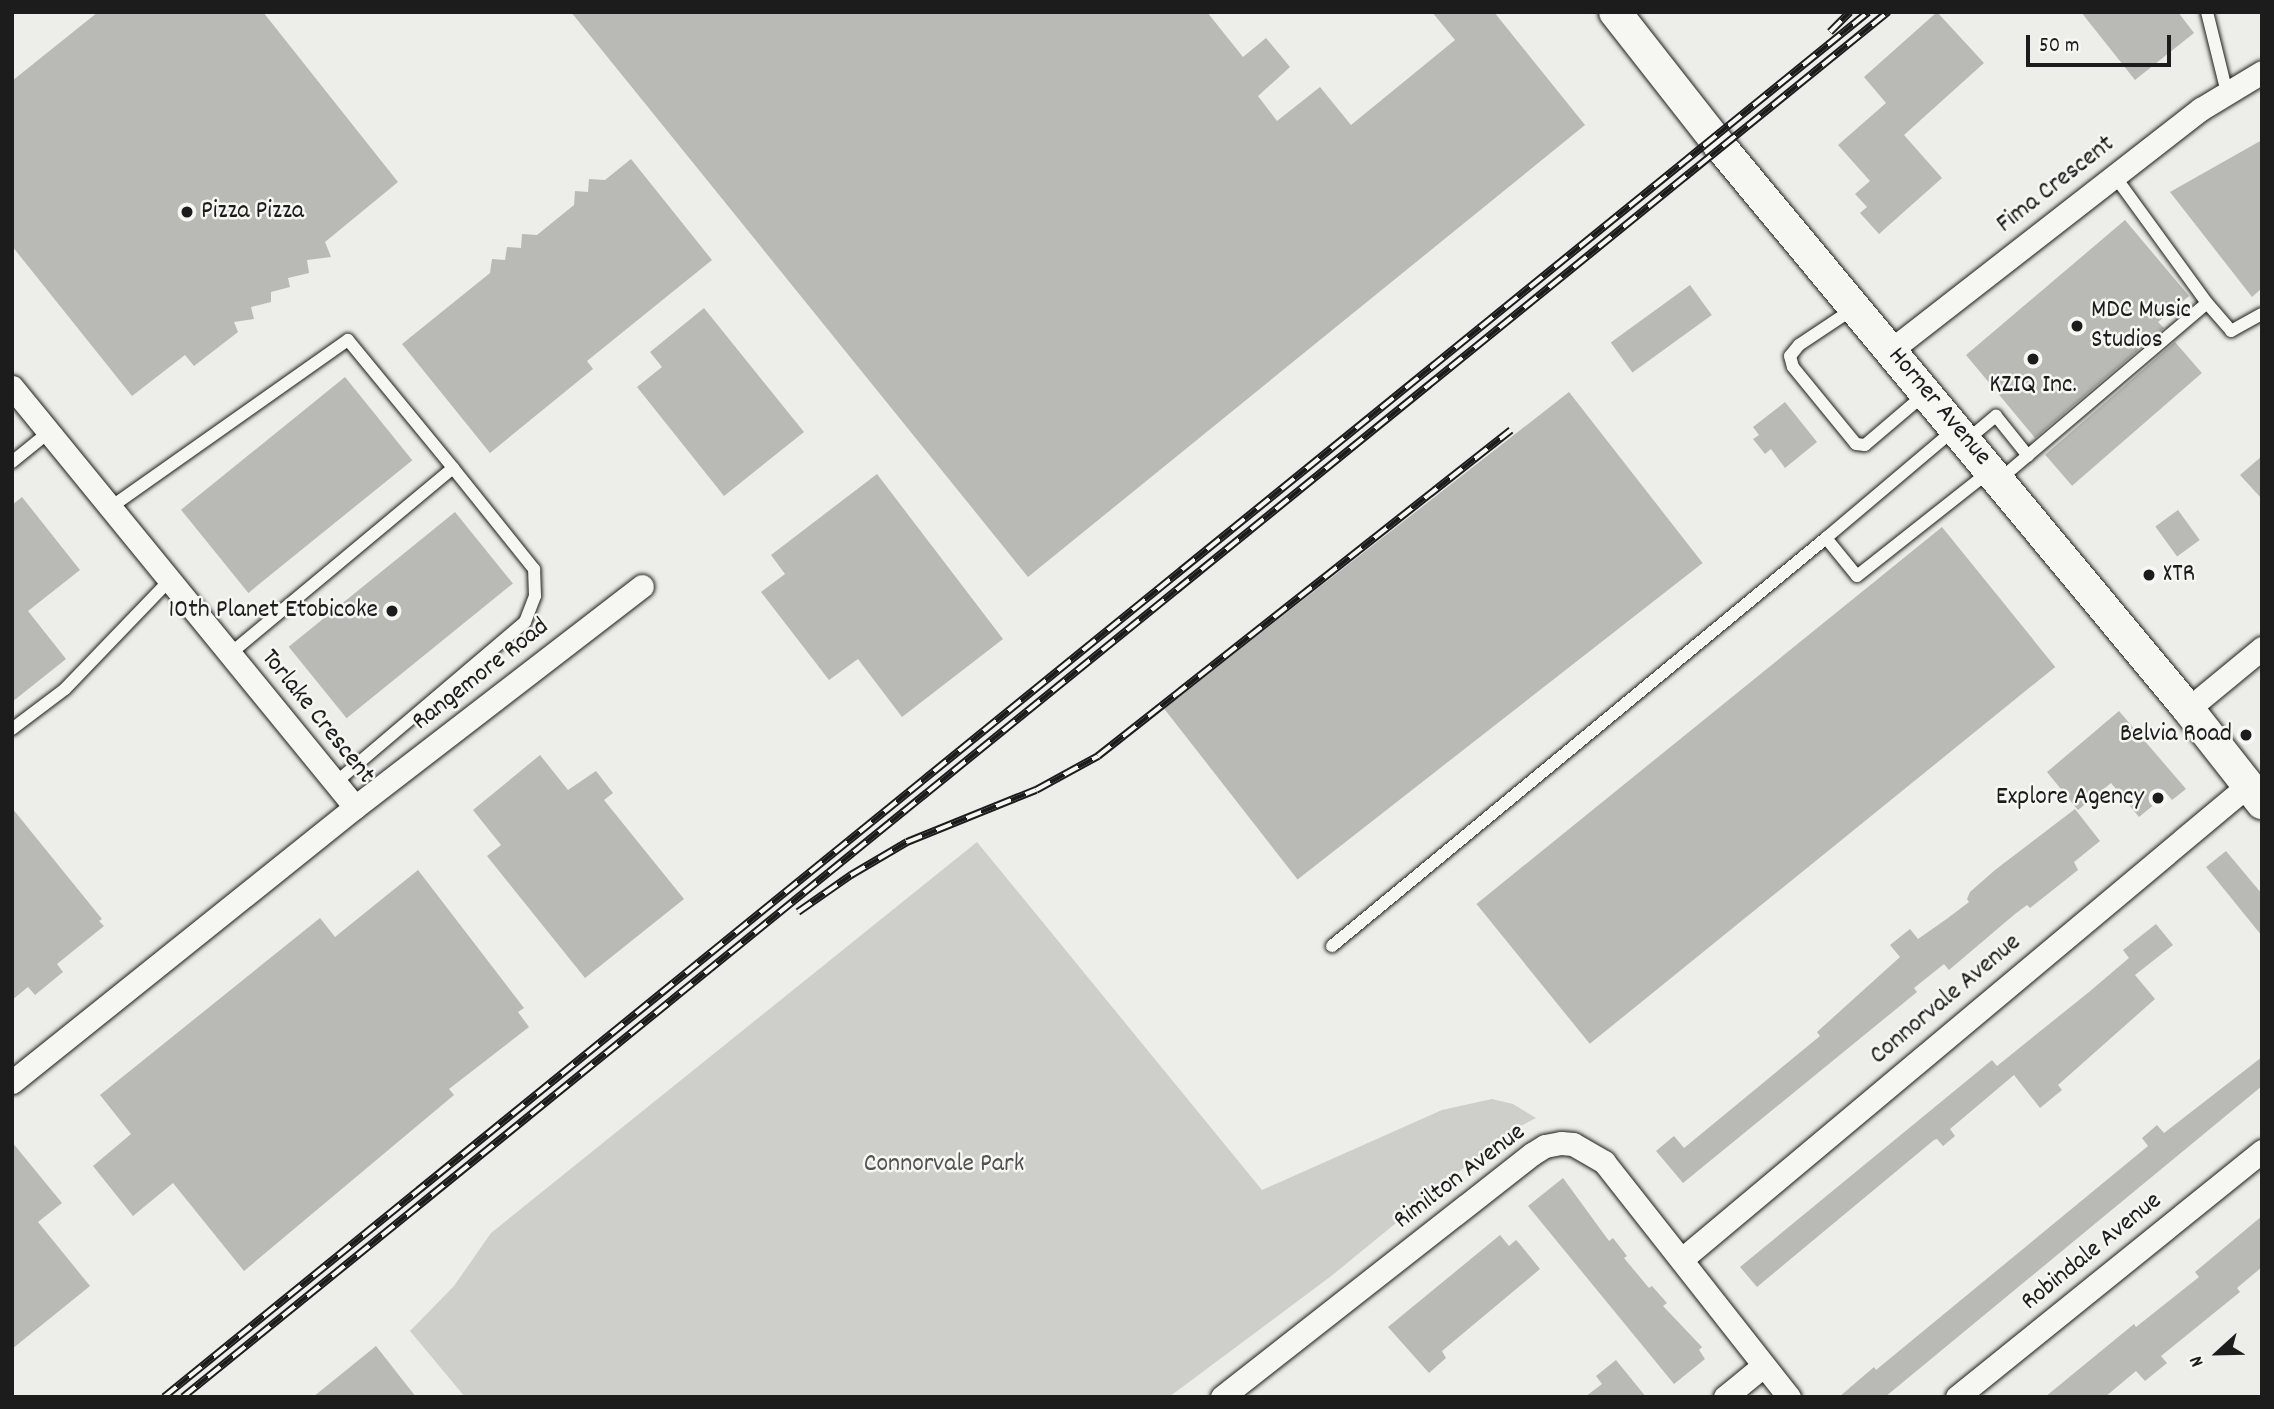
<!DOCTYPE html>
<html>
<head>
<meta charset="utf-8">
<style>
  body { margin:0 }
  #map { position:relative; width:2274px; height:1409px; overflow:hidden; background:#edede9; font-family:Dekko,sans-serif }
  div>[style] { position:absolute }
  .green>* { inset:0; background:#cececb }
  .building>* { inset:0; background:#b9b9b6; transform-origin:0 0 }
  .roads { filter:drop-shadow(0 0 2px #1c1c1c) drop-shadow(0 0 2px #1c1c1c) }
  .lane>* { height:12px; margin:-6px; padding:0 6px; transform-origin:6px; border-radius:6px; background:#f6f6f2 }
  .street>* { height:23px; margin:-11.5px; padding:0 11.5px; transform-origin:11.5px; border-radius:11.5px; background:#f6f6f2 }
  .secondary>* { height:32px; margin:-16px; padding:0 16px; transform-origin:16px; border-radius:16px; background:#f6f6f2 }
  .rail>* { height:8px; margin-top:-4px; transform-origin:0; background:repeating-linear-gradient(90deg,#f6f6f2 0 16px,#1c1c1c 0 32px); box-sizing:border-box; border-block:2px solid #1c1c1c }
  .dots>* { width:19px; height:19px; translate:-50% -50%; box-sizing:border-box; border:4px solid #f6f6f2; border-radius:50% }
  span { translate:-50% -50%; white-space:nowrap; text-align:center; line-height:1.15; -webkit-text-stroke:5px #f6f6f2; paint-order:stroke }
  .street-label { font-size:26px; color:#1c1c1c }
  .poi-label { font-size:26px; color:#1c1c1c }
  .left { translate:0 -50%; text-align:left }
  .right { translate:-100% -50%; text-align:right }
  .park-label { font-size:26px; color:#515151 }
  .frame { position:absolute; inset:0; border:14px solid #1c1c1c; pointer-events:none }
  .north { position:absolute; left:2183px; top:1318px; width:70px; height:70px; -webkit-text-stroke:5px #f6f6f2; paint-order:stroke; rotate:248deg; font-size:19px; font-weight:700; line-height:28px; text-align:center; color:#1c1c1c }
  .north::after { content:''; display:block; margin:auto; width:24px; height:32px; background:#1c1c1c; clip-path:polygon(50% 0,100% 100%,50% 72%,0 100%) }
  .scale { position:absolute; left:2026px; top:35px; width:145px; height:32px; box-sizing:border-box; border:4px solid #1c1c1c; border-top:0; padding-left:9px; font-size:21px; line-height:24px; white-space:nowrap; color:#1c1c1c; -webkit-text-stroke:5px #f6f6f2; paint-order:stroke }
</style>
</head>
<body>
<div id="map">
  <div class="green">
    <div style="clip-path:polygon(977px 842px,1262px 1190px,1442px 1110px,1492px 1099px,1513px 1104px,1536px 1118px,1505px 1134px,1330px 1277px,1169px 1397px,465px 1397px,410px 1331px,454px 1286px,491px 1233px)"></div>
  </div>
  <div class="building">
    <div style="clip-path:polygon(98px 12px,263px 12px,398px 182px,325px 242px,331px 257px,307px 260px,309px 273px,288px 278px,290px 287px,271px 292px,271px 302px,251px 307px,254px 319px,234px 322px,238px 332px,194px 366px,185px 355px,132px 396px,12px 246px,12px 81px)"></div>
    <div style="clip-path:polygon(571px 12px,1207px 12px,1243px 57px,1266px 38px,1290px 67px,1258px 96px,1277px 121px,1320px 87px,1351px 125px,1455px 40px,1432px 12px,1494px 12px,1585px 125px,1028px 577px)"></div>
    <div style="clip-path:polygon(1937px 12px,1984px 63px,1904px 135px,1942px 178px,1879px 234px,1860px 213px,1867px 207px,1855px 194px,1870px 181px,1838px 145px,1886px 103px,1864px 77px)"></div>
    <div style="clip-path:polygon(2081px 12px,2178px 12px,2194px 33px,2135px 80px)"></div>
    <div style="clip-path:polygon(2262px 140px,2262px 288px,2252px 297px,2170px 192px)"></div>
    <div style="clip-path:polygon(631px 159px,712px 260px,587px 361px,593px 369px,490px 453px,402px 344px,490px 273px,492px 259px,505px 260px,507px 247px,521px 248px,522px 234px,537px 235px,574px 205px,575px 191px,588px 192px,589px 179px,605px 180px)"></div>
    <div style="clip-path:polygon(2125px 220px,2189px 296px,2158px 322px,2164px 328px,2035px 438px,1966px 355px)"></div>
    <div style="left:1690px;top:285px;width:37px;height:98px;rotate:54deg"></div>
    <div style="clip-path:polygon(704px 308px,804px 432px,724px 496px,637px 387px,662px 367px,650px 352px)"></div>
    <div style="left:2175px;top:342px;width:41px;height:172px;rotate:49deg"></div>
    <div style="left:345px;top:377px;width:107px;height:211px;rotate:51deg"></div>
    <div style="left:1569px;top:392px;width:217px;height:514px;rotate:52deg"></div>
    <div style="clip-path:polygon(1785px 402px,1817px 442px,1785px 468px,1771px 449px,1765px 454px,1753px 439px,1759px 435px,1753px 427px)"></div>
    <div style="clip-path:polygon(2262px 456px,2262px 499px,2240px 475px)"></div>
    <div style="clip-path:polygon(877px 474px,1003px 639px,902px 717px,858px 659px,829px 680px,761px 592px,785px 574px,771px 555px)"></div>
    <div style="clip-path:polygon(22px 497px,80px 570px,28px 611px,66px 659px,12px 702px,12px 505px)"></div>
    <div style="left:2178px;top:510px;width:37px;height:28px;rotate:54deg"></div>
    <div style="left:455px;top:512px;width:92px;height:214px;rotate:51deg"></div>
    <div style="left:1942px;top:527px;width:180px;height:599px;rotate:51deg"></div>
    <div style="clip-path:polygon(2119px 711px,2186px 789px,2172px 800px,2167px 794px,2139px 817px,2111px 783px,2078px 810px,2047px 772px)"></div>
    <div style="clip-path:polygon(540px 755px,568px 790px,596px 771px,613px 793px,604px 800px,684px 899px,585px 978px,487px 856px,501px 845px,473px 810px)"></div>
    <div style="clip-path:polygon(12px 808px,102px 919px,99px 921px,104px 926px,57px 964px,63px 972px,35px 995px,28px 987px,12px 1000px)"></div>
    <div style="clip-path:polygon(2075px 809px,2100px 841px,2074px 862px,2078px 870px,2030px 908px,2027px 905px,2015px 914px,1949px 970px,1944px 964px,1914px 988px,1917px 992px,1683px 1183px,1656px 1151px,1674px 1136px,1684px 1148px,1820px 1036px,1817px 1032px,1900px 957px,1890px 945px,1910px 929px,1918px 939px,1948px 918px,1969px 902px,1967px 899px,1970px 892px,1995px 870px)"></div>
    <div style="clip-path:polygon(2226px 851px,2262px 894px,2262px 936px,2206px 867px)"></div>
    <div style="clip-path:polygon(418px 870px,524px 1008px,518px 1012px,529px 1027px,449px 1089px,454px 1095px,244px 1271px,173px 1183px,133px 1216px,93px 1166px,131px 1134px,100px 1095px,320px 918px,335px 937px)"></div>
    <div style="clip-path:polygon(2156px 924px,2173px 945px,2135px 975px,2155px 999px,2058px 1085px,2062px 1090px,2040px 1108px,2014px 1075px,1950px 1129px,1955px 1136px,1943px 1146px,1937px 1139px,1934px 1140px,1757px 1287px,1740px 1267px,1992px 1060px,1997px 1066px,2089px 992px,2129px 958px,2123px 950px)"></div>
    <div style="clip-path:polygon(2262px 1057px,2262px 1086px,1885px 1397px,1839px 1397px,1874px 1367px,1876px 1370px,2148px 1146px,2142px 1138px,2157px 1125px,2164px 1133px)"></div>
    <div style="clip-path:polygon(12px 1142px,62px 1203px,38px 1222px,90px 1286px,12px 1349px)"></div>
    <div style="clip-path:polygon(1563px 1178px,1609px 1241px,1613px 1238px,1627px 1256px,1624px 1258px,1649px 1288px,1652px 1286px,1667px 1303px,1663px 1306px,1702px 1347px,1699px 1350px,1705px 1359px,1674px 1384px,1528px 1206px)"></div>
    <div style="clip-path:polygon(2262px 1216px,2262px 1267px,2237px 1288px,2240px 1292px,2161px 1356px,2167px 1363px,2145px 1381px,2136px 1371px,2105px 1397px,2045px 1397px,2134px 1324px,2136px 1327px,2199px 1277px,2195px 1272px)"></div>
    <div style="clip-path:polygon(1500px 1235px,1509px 1246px,1516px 1240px,1519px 1243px,1540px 1269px,1442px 1351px,1446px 1358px,1429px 1373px,1388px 1327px)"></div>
    <div style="clip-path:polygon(376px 1346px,416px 1397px,313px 1397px)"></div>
    <div style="clip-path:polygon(1616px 1360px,1646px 1397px,1585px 1397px,1602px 1384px,1596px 1376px)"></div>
  </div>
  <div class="roads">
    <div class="lane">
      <div style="left:2207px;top:12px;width:83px;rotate:76.1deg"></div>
      <div style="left:2207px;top:303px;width:37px;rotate:49deg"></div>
      <div style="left:2231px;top:331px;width:35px;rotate:-29deg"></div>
      <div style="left:1853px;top:309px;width:65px;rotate:146.3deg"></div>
      <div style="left:1799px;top:345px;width:14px;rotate:129deg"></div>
      <div style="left:1790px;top:356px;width:11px;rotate:75deg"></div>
      <div style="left:1793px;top:367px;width:99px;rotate:50.7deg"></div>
      <div style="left:1856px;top:444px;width:9px;rotate:6deg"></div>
      <div style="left:1865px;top:445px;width:80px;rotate:-40.4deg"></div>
      <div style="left:1967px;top:440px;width:38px;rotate:-40deg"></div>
      <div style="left:1996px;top:416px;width:51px;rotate:51.3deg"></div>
      <div style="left:12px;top:462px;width:48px;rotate:-39deg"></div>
      <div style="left:1999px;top:480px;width:273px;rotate:-40.4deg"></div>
      <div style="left:2207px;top:303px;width:158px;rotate:-126deg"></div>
      <div style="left:111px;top:507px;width:290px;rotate:-35.2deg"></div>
      <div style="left:348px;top:340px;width:166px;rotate:50.6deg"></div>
      <div style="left:453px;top:468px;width:290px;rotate:140.2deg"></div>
      <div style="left:1826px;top:538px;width:167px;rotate:-40.2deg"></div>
      <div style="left:12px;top:729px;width:66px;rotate:-37deg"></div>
      <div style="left:65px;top:689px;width:151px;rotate:-46.1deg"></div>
      <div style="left:335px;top:783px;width:249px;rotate:-40.3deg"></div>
      <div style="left:525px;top:622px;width:28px;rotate:-69deg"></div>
      <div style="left:535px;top:596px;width:27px;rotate:-92deg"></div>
      <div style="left:534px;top:569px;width:129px;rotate:-128.7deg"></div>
      <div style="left:1332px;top:946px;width:641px;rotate:-39.55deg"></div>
      <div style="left:1826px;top:538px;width:49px;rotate:50.8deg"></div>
      <div style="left:1857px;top:576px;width:171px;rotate:-38.3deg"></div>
    </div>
    <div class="street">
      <div style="left:1891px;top:350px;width:393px;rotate:-37.9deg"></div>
      <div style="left:2201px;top:109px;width:71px;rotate:-31.2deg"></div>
      <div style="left:12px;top:387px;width:542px;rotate:50.76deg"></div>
      <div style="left:2188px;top:709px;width:96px;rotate:-39.5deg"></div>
      <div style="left:12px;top:1082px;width:440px;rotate:-38.7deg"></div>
      <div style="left:355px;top:807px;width:362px;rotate:-37.6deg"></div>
      <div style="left:1682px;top:1259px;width:737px;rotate:-39.93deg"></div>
      <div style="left:1222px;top:1397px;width:394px;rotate:-38.1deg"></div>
      <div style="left:1532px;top:1154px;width:15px;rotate:-32deg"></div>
      <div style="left:1545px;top:1146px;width:16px;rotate:-11deg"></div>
      <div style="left:1561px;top:1143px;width:12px;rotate:5deg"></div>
      <div style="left:1573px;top:1144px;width:36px;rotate:30deg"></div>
      <div style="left:1604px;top:1162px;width:299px;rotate:51.8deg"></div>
      <div style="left:1725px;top:1397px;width:49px;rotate:-39.2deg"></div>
      <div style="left:1957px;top:1397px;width:392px;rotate:-38.9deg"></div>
    </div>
    <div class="secondary">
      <div style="left:1615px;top:12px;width:170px;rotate:51.9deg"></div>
      <div style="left:1720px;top:146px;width:732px;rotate:50.26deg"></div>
      <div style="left:2188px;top:709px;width:120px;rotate:51.8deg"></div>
    </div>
  </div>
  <div class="rail">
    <div style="left:1830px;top:32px;width:28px;rotate:-45deg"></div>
    <div style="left:798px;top:912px;width:65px;rotate:-34.9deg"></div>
    <div style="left:851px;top:875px;width:65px;rotate:-30.5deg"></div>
    <div style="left:907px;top:842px;width:139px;rotate:-22deg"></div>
    <div style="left:1036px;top:790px;width:71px;rotate:-28.7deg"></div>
    <div style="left:1098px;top:756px;width:526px;rotate:-38.29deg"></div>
    <div style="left:164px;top:1397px;width:2196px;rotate:-39.1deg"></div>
    <div style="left:183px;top:1397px;width:2197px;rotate:-39.09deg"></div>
  </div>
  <div class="dots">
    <div style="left:187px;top:212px;background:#1c1c1c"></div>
    <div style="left:2077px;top:326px;background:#1c1c1c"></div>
    <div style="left:2033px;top:359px;background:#1c1c1c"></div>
    <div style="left:2149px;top:575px;background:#1c1c1c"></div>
    <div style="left:392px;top:611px;background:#1c1c1c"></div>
    <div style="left:2246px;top:735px;background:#1c1c1c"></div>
    <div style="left:2158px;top:798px;background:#1c1c1c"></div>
  </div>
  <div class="street-label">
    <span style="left:2056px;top:185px;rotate:-38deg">Fima Crescent</span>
    <span style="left:1939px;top:407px;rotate:50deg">Horner Avenue</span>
    <span style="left:481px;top:675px;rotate:-38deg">Rangemore Road</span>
    <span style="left:317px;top:717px;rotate:51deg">Torlake Crescent</span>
    <span style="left:1946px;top:1000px;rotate:-40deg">Connorvale Avenue</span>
    <span style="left:1460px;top:1177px;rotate:-37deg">Rimilton Avenue</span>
    <span style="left:2092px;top:1252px;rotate:-39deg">Robindale Avenue</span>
  </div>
  <div class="poi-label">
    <span class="left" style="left:201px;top:212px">Pizza Pizza</span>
    <span class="left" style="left:2091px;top:326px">MDC Music<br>Studios</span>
    <span style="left:2033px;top:386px">KZIQ Inc.</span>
    <span class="left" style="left:2163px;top:575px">XTR</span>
    <span class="right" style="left:378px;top:611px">10th Planet Etobicoke</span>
    <span class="right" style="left:2232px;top:735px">Belvia Road</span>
    <span class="right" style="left:2144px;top:798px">Explore Agency</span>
  </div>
  <div class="park-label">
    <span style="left:944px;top:1165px">Connorvale Park</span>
  </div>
  <div class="frame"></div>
  <div class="north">N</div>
  <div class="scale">50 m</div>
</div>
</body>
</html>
